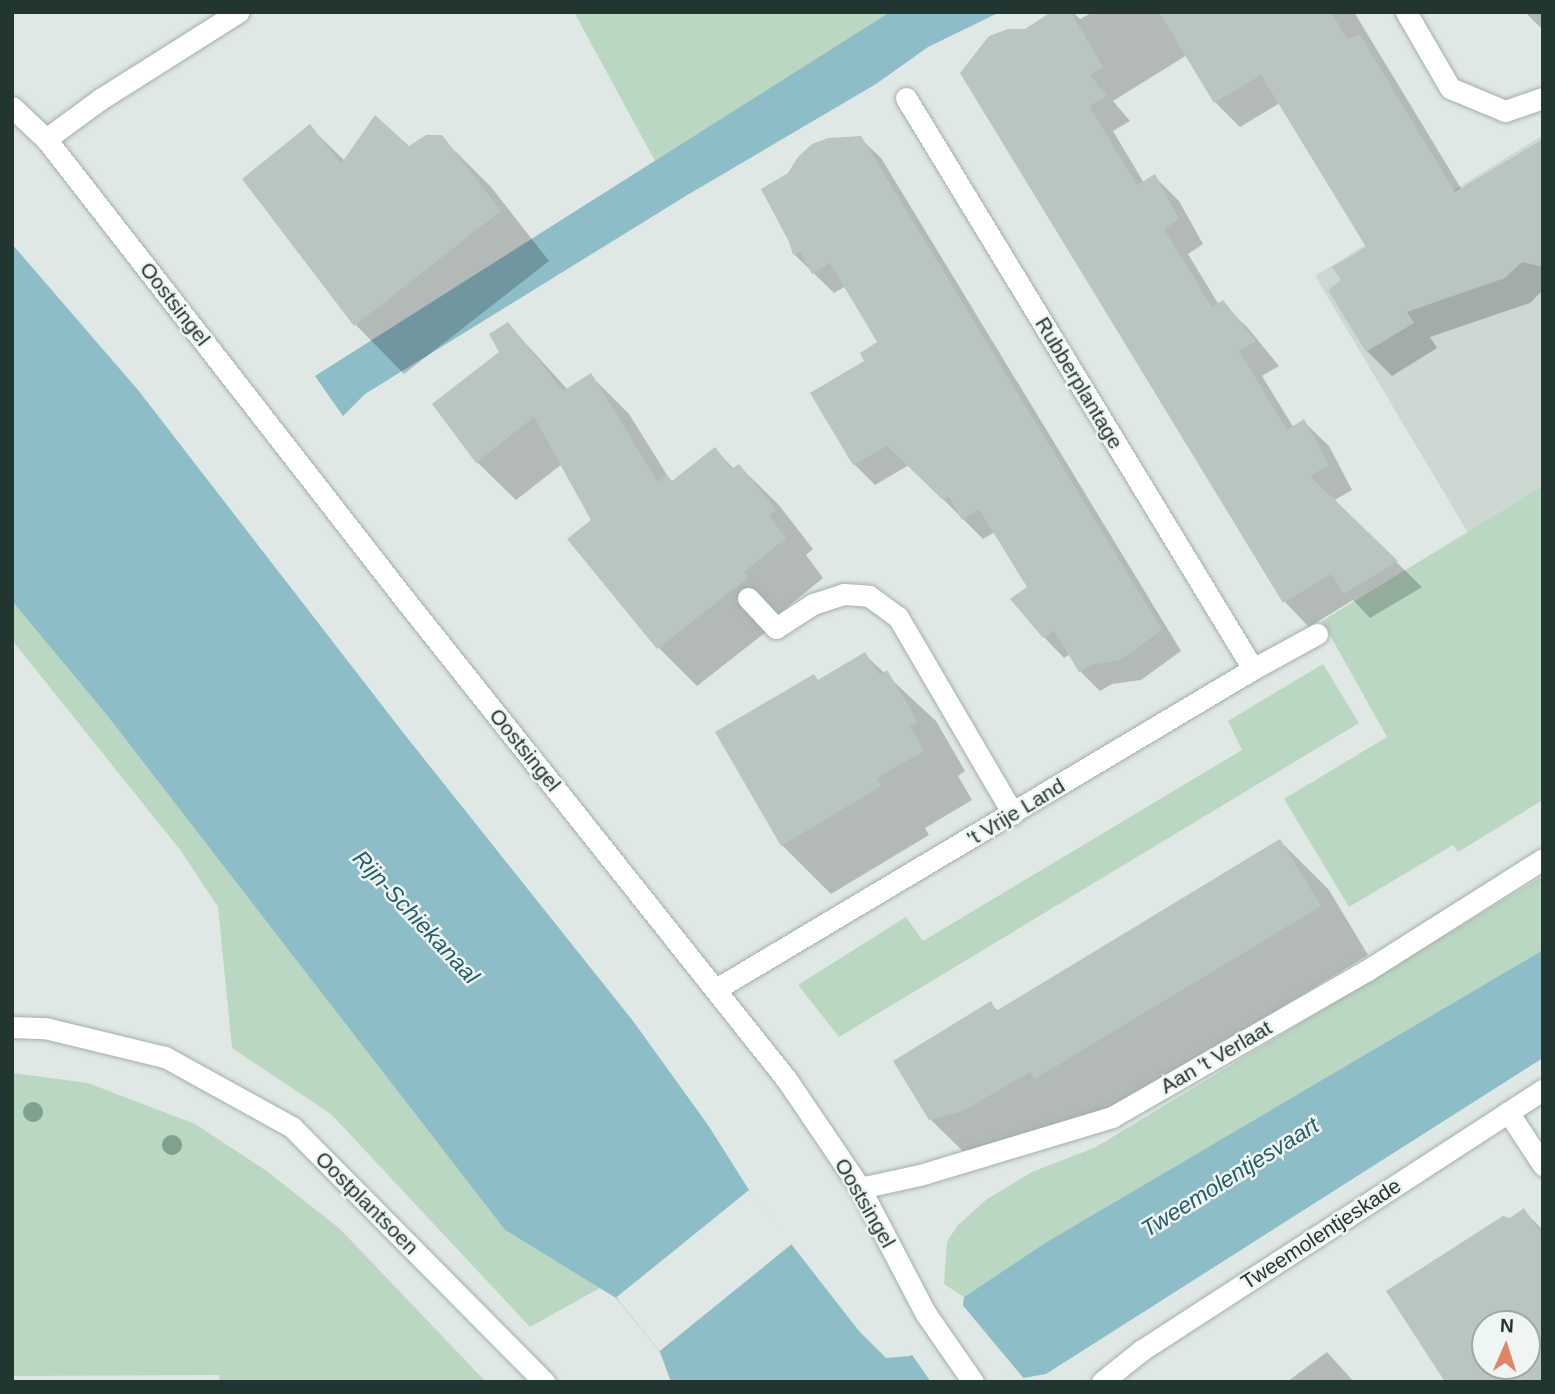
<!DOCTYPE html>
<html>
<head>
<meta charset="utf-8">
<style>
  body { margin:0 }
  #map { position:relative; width:1555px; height:1394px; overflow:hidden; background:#dfe8e4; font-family:Helvetica,sans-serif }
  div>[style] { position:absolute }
  .built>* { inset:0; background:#cdd8d3 }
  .green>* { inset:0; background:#bad7c2 }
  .water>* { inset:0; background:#8dbdc7 }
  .pier>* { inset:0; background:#dfe8e4; transform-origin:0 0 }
  .shadow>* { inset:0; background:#0003 }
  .building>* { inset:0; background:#b8c5c0 }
  .roads { filter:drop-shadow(0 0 2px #a3afab) drop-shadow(0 0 2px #a3afab) }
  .lane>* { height:21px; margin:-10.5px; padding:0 10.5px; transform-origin:10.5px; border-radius:10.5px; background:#fff }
  .street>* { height:21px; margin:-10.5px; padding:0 10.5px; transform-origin:10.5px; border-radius:10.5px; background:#fff }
  .trees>* { width:20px; height:20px; margin:-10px; border-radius:50%; background:#80a18e }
  span { translate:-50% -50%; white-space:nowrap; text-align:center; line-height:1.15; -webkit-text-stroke:5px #eff5f2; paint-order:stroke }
  .street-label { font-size:21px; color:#223631 }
  .water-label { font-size:23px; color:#245d69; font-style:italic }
  .frame { position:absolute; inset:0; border:14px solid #223631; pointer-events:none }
  .north { position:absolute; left:1471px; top:1310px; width:70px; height:70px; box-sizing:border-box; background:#eff5f2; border:2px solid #9da9a5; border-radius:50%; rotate:3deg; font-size:19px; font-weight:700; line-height:28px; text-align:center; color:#223631 }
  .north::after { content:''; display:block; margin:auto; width:24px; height:32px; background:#e08465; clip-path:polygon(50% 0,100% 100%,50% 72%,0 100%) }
</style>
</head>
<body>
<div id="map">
  <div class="built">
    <div style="clip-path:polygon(1543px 135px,1543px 496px,1471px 538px,1315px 276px)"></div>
  </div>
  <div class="green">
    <div style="clip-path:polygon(574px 12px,890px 12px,655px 161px)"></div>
    <div style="clip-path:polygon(1543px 486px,1543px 800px,1458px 852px,1453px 845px,1349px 907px,1284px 799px,1387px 737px,1322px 621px)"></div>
    <div style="clip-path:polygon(12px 601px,106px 714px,505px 1230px,600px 1288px,530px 1327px,331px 1114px,232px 1048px,218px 907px,181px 851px,12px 640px)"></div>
    <div style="clip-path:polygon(1323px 664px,1359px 723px,839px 1037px,798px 985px,906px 917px,923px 941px,1242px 750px,1228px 721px)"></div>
    <div style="clip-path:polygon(1543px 876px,1543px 950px,1045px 1243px,964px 1297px,944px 1284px,947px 1242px,957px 1226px,987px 1199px,1032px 1172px,1096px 1147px)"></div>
    <div style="clip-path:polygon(12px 1073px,88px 1083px,195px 1124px,268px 1172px,340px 1229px,486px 1382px,220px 1382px,219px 1375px,12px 1376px)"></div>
  </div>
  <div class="water">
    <div style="clip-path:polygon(890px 12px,1000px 12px,928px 47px,876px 84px,689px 194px,365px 394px,343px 416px,315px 376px)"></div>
    <div style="clip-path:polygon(12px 244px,138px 390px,405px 735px,633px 1021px,708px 1125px,749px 1190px,859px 1331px,886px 1358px,910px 1356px,961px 1319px,964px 1297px,1045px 1243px,1543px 950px,1543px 1058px,1046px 1374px,1023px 1378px,997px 1368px,986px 1382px,671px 1382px,660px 1352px,616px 1298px,505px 1230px,106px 714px,12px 601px)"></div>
  </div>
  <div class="pier">
    <div style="left:749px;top:1190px;width:69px;height:171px;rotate:51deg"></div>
    <div style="clip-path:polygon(960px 1302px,1026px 1381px,998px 1372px,990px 1382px,931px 1382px,910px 1352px,958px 1317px)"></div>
  </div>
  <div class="shadow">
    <div style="clip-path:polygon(1054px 12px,1073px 12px,1080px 19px,1093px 12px,1354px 12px,1462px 190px,1543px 141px,1543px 290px,1530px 303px,1430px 337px,1437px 348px,1392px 376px,1367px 351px,1343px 281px,1368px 247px,1280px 103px,1240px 127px,1215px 102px,1187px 55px,1113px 101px,1130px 121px,1113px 131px,1144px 183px,1154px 176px,1179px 201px,1203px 244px,1188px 254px,1219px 305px,1222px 303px,1247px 327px,1279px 366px,1262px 376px,1294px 428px,1304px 422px,1329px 446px,1352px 490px,1333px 501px,1422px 587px,1370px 618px,1353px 600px,1309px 627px,1285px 602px,962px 73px,983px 44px,996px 35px,1025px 30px)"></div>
    <div style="clip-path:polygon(1525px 12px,1543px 12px,1543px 30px)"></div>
    <div style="clip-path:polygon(310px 127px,345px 161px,409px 149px,441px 137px,491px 187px,549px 261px,404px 374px,356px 325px,327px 289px)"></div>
    <div style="clip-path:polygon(860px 138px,881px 158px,1181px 651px,1141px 680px,1112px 684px,1100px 691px,1080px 671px,1070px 654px,1064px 658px,1044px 637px,1030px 588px,995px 532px,983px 539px,909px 465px,875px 485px,854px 464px,812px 393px,867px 361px,880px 343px,846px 286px,834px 293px,795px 255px,791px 241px)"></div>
    <div style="clip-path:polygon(508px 324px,568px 390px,591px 376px,629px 414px,672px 483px,715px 449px,735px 470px,739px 466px,778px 504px,813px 549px,806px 555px,823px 578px,781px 612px,785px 617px,697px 686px,658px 647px,562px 464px,516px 500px,477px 462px)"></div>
    <div style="clip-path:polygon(864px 654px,936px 721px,965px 771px,958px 776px,972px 800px,925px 828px,929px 835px,831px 894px,782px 845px,819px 681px)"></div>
    <div style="clip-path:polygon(1280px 841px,1329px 890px,1368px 955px,1085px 1127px,1079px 1121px,1010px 1160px,980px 1168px,930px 1119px,990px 1003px,998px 1011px)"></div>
    <div style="clip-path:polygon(evenodd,1524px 1211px,1543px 1230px,1543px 1382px,1448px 1382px,1510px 1220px,1524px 1211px,1485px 1324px,1527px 1324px,1527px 1366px,1485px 1366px,1485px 1324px)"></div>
    <div style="clip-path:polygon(1327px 1352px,1354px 1382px,1287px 1382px)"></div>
  </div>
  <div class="building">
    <div style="clip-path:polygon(1051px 12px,1071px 12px,1103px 67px,1090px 75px,1107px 96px,1089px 106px,1137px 185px,1155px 174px,1179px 219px,1164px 229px,1212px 307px,1223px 300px,1256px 341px,1239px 351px,1287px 430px,1304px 419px,1329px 465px,1310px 476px,1398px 561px,1344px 594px,1331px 574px,1283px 603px,960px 73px,989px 36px,1008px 29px,1025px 29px)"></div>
    <div style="clip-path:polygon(1159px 12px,1331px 12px,1347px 39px,1360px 35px,1455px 192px,1543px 139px,1543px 267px,1522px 262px,1505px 278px,1407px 312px,1414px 323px,1366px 352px,1328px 290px,1341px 280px,1332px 267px,1366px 247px,1261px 75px,1214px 103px)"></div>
    <div style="clip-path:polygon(375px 115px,409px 146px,426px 135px,442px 135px,501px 211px,354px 326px,242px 179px,310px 124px,341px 164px)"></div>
    <div style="clip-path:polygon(861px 136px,1162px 630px,1120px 660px,1091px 665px,1079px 672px,1054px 631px,1043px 638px,1010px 599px,1027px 587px,979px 509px,962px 520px,949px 497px,943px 500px,887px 446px,853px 465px,810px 393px,864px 361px,860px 353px,877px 342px,830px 263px,812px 274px,800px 251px,793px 255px,789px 242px,761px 189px,788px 173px,798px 157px,812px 144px,828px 138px)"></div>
    <div style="clip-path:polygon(508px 322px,563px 391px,591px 373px,658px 482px,667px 475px,672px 481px,715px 447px,732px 469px,739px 464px,776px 510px,769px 516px,786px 538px,744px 572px,748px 578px,657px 649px,567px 539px,591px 520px,534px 417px,476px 463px,432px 404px,499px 352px,489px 334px)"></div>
    <div style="clip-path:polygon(865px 652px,880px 675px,887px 670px,918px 722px,910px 726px,924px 751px,877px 778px,881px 786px,781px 846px,715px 732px,814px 674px,818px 680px)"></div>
    <div style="clip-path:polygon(1280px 839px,1321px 906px,1035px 1079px,1030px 1072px,961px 1112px,929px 1120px,893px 1061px,991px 1001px,996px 1011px)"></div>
    <div style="clip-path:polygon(evenodd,1524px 1208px,1543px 1237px,1543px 1382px,1445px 1382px,1386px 1291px,1503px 1216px,1510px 1218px,1524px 1208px,1485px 1324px,1527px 1324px,1527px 1366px,1485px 1366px,1485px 1324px)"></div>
  </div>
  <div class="roads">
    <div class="lane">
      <div style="left:46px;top:139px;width:66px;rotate:-36.3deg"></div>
      <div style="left:99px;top:100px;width:165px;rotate:-32.3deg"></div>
      <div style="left:748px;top:598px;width:41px;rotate:47deg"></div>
      <div style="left:776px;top:628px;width:44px;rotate:-33deg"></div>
      <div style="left:813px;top:604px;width:32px;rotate:-18deg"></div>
      <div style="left:843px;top:594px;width:26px;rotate:4deg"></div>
      <div style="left:869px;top:596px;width:36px;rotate:36deg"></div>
      <div style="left:898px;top:617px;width:228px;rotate:59.7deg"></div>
    </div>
    <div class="street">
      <div style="left:1406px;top:12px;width:88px;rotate:59.9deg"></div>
      <div style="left:1450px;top:88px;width:60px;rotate:22.7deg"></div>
      <div style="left:1505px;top:111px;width:40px;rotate:-18.9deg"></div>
      <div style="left:906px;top:98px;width:668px;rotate:58.71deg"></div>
      <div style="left:12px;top:107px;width:47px;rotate:43.3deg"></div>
      <div style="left:46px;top:139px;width:579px;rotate:52.08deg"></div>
      <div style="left:402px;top:596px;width:618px;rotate:51.5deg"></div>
      <div style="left:787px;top:1080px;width:130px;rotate:55.9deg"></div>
      <div style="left:860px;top:1188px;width:142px;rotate:62.4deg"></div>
      <div style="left:926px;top:1314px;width:83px;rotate:55.3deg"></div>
      <div style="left:716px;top:989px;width:625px;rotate:-30.79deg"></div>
      <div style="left:1253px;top:669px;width:73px;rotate:-28.7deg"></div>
      <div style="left:12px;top:1027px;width:33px;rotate:2deg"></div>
      <div style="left:45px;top:1028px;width:123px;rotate:13.6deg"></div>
      <div style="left:165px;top:1057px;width:145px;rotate:28.9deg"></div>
      <div style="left:292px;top:1127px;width:359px;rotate:45.3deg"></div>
      <div style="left:1508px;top:1112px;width:64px;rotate:56.6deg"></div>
      <div style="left:860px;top:1188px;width:61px;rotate:-12.2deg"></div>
      <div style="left:920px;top:1175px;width:201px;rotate:-16.8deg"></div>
      <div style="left:1112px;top:1117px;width:293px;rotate:-29.9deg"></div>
      <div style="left:1366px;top:971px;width:209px;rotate:-32.3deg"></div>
      <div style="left:1102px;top:1382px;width:51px;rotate:-38.7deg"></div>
      <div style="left:1142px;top:1350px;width:478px;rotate:-33deg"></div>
    </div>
  </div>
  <div class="trees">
    <div style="left:33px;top:1112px"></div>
    <div style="left:172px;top:1145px"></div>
  </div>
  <div class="street-label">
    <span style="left:175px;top:304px;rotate:52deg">Oostsingel</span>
    <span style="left:1079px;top:383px;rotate:59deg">Rubberplantage</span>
    <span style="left:525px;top:750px;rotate:51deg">Oostsingel</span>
    <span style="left:1016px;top:812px;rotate:-31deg">'t Vrije Land</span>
    <span style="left:1216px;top:1057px;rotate:-30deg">Aan 't Verlaat</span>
    <span style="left:367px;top:1203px;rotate:45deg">Oostplantsoen</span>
    <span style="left:865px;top:1203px;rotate:60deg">Oostsingel</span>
    <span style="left:1321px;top:1234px;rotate:-33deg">Tweemolentjeskade</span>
  </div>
  <div class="water-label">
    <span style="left:416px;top:917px;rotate:47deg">Rijn-Schiekanaal</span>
    <span style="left:1230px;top:1177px;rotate:-32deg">Tweemolentjesvaart</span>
  </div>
  <div class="frame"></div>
  <div class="north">N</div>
</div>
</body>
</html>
